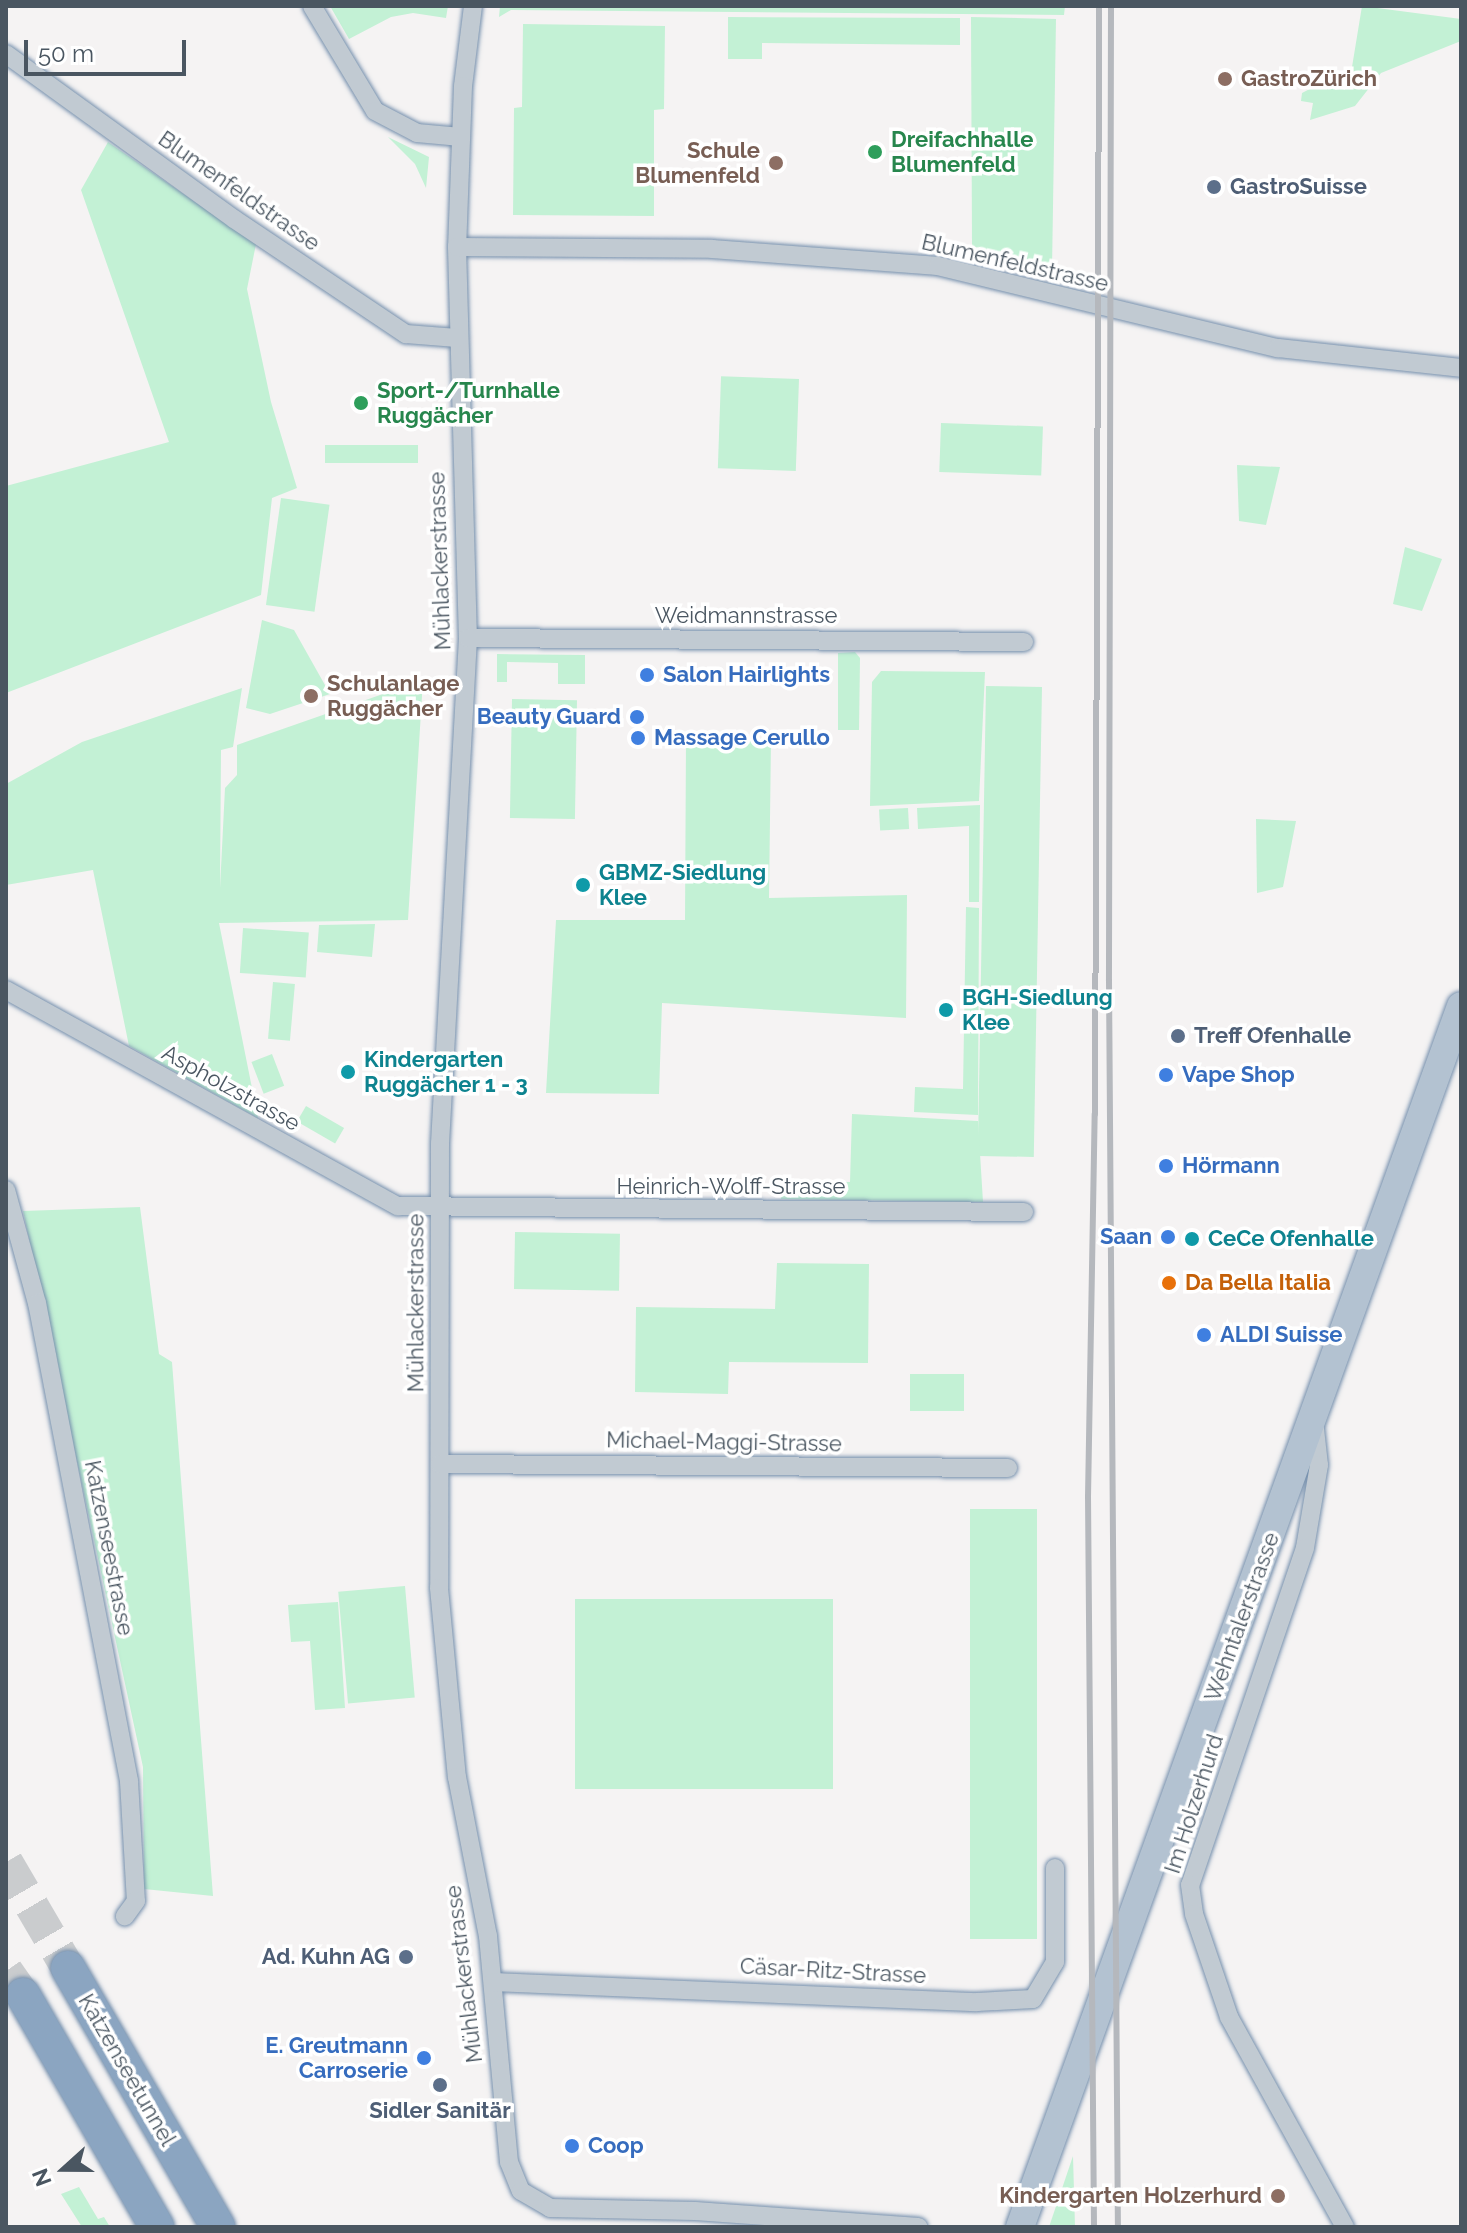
<!DOCTYPE html>
<html>
<head>
<meta charset="utf-8">
<style>
  body { margin:0 }
  #map { position:relative; width:1467px; height:2233px; overflow:hidden; background:#f5f3f3; font-family:Raleway,sans-serif }
  div>[style] { position:absolute }
  .green>* { inset:0; background:#c3f1d5; transform-origin:0 0 }
  .highway-tunnel>* { height:34px; margin-top:-17px; transform-origin:0; background:repeating-linear-gradient(90deg,#caccce 0 34px,transparent 0 51px) }
  .roads { filter:drop-shadow(0 0 2px #7690ad) drop-shadow(0 0 2px #7690ad) }
  .street>* { height:18px; margin:-9px; padding:0 9px; transform-origin:9px; border-radius:9px; background:#c1cad2 }
  .primary>* { height:28px; margin:-14px; padding:0 14px; transform-origin:14px; border-radius:14px; background:#b3c2d1 }
  .highway>* { height:34px; margin:-17px; padding:0 17px; transform-origin:17px; border-radius:17px; background:#8ba5c1 }
  .rail>* { height:6px; margin:-3px; padding:0 3px; transform-origin:3px; border-radius:3px; background:#b5b8bd }
  .dots>* { width:22px; height:22px; translate:-50% -50%; box-sizing:border-box; border:4px solid #fff; border-radius:50% }
  span { translate:-50% -50%; white-space:nowrap; text-align:center; line-height:1.15; -webkit-text-stroke:7px #fff; paint-order:stroke }
  .education-label { font-size:22px; color:#785e54; font-weight:700 }
  .left { translate:0 -50%; text-align:left }
  .right { translate:-100% -50%; text-align:right }
  .leisure-label { font-size:22px; color:#27864d; font-weight:700 }
  .service-label { font-size:22px; color:#4e5e75; font-weight:700 }
  .street-label { font-size:22px; color:#4a5661 }
  .shop-label { font-size:22px; color:#366cbe; font-weight:700 }
  .culture-label { font-size:22px; color:#0d838f; font-weight:700 }
  .food-label { font-size:22px; color:#c56008; font-weight:700 }
  .frame { position:absolute; inset:0; border:8px solid #4a5661; pointer-events:none }
  .north { position:absolute; left:24px; top:2129px; width:80px; height:80px; -webkit-text-stroke:6px #fff; paint-order:stroke; rotate:249deg; font-size:22px; font-weight:700; line-height:32px; text-align:center; color:#4a5661 }
  .north::after { content:''; display:block; margin:auto; width:28px; height:36px; background:#4a5661; clip-path:polygon(50% 0,100% 100%,50% 72%,0 100%) }
  .scale { position:absolute; left:24px; top:40px; width:162px; height:36px; box-sizing:border-box; border:4px solid #4a5661; border-top:0; padding-left:10px; font-size:24px; line-height:28px; white-space:nowrap; color:#4a5661; -webkit-text-stroke:6px #fff; paint-order:stroke }
</style>
</head>
<body>
<div id="map">
  <div class="green">
    <div style="clip-path:polygon(330px 6px,448px 6px,446px 18px,413px 13px,391px 17px,349px 39px)"></div>
    <div style="clip-path:polygon(500px 6px,1065px 6px,1064px 15px,511px 10px,499px 17px)"></div>
    <div style="clip-path:polygon(1362px 6px,1461px 19px,1461px 41px,1381px 73px,1355px 106px,1310px 120px,1313px 103px,1301px 101px,1302px 93px,1352px 67px)"></div>
    <div style="clip-path:polygon(728px 17px,960px 18px,960px 45px,762px 43px,762px 59px,728px 59px)"></div>
    <div style="clip-path:polygon(971px 17px,1056px 19px,1052px 269px,972px 246px)"></div>
    <div style="clip-path:polygon(523px 24px,665px 26px,664px 109px,654px 110px,654px 216px,513px 215px,514px 108px,522px 107px)"></div>
    <div style="clip-path:polygon(388px 137px,429px 157px,426px 188px,415px 164px)"></div>
    <div style="clip-path:polygon(108px 142px,256px 244px,247px 289px,271px 402px,297px 488px,272px 498px,261px 595px,6px 693px,6px 486px,169px 442px,81px 190px)"></div>
    <div style="left:799px;top:379px;width:92px;height:78px;rotate:92deg"></div>
    <div style="left:941px;top:423px;width:102px;height:49px;rotate:2deg"></div>
    <div style="left:418px;top:445px;width:18px;height:93px;rotate:90deg"></div>
    <div style="clip-path:polygon(1237px 465px,1280px 467px,1266px 525px,1239px 521px)"></div>
    <div style="left:281px;top:498px;width:49px;height:108px;rotate:8deg"></div>
    <div style="clip-path:polygon(1405px 547px,1442px 559px,1422px 611px,1393px 604px)"></div>
    <div style="clip-path:polygon(262px 620px,294px 630px,330px 694px,270px 714px,246px 708px)"></div>
    <div style="clip-path:polygon(855px 652px,860px 658px,859px 730px,838px 730px,838px 653px)"></div>
    <div style="clip-path:polygon(497px 654px,585px 655px,585px 684px,558px 684px,558px 663px,507px 662px,507px 682px,497px 682px)"></div>
    <div style="clip-path:polygon(881px 671px,985px 672px,979px 801px,870px 806px,872px 682px)"></div>
    <div style="clip-path:polygon(423px 680px,408px 920px,219px 923px,258px 1118px,129px 1046px,93px 870px,6px 885px,6px 784px,82px 742px,242px 688px,233px 747px,221px 750px,220px 888px,225px 788px,237px 775px,237px 745px)"></div>
    <div style="left:986px;top:686px;width:56px;height:470px;rotate:1deg"></div>
    <div style="left:512px;top:699px;width:65px;height:119px;rotate:1deg"></div>
    <div style="clip-path:polygon(686px 739px,771px 740px,769px 898px,907px 895px,906px 1018px,662px 1003px,659px 1094px,546px 1093px,556px 920px,685px 920px)"></div>
    <div style="clip-path:polygon(980px 805px,979px 902px,969px 902px,969px 826px,918px 829px,917px 808px)"></div>
    <div style="left:908px;top:808px;width:21px;height:29px;rotate:87deg"></div>
    <div style="clip-path:polygon(1256px 819px,1296px 821px,1283px 887px,1257px 893px)"></div>
    <div style="clip-path:polygon(966px 907px,979px 908px,978px 1115px,914px 1112px,915px 1087px,963px 1089px)"></div>
    <div style="clip-path:polygon(375px 924px,372px 957px,317px 952px,319px 925px)"></div>
    <div style="left:243px;top:928px;width:66px;height:45px;rotate:4deg"></div>
    <div style="left:273px;top:982px;width:22px;height:57px;rotate:5deg"></div>
    <div style="left:272px;top:1054px;width:34px;height:22px;rotate:69deg"></div>
    <div style="left:306px;top:1106px;width:44px;height:18px;rotate:30deg"></div>
    <div style="clip-path:polygon(852px 1114px,978px 1121px,983px 1202px,781px 1199px,781px 1181px,850px 1182px)"></div>
    <div style="clip-path:polygon(140px 1207px,159px 1354px,172px 1362px,213px 1896px,144px 1889px,143px 1767px,23px 1211px)"></div>
    <div style="left:515px;top:1232px;width:105px;height:57px;rotate:1deg"></div>
    <div style="clip-path:polygon(777px 1263px,869px 1264px,868px 1363px,729px 1362px,728px 1394px,635px 1392px,636px 1307px,775px 1309px)"></div>
    <div style="left:910px;top:1374px;width:54px;height:37px"></div>
    <div style="left:970px;top:1509px;width:67px;height:430px"></div>
    <div style="left:405px;top:1586px;width:112px;height:67px;rotate:85deg"></div>
    <div style="left:575px;top:1599px;width:258px;height:190px"></div>
    <div style="clip-path:polygon(338px 1602px,345px 1708px,315px 1710px,310px 1641px,291px 1642px,288px 1605px)"></div>
    <div style="clip-path:polygon(1073px 2156px,1075px 2227px,1049px 2227px)"></div>
    <div style="clip-path:polygon(79px 2187px,98px 2219px,104px 2217px,110px 2227px,82px 2227px,61px 2194px)"></div>
  </div>
  <div class="highway-tunnel">
    <div style="left:6px;top:1862px;width:123px;rotate:59.7deg"></div>
    <div style="left:6px;top:1971px;width:29px;rotate:55deg"></div>
  </div>
  <div class="roads">
    <div class="street">
      <div style="left:312px;top:6px;width:122px;rotate:59deg"></div>
      <div style="left:375px;top:111px;width:47px;rotate:27.6deg"></div>
      <div style="left:417px;top:133px;width:44px;rotate:5.2deg"></div>
      <div style="left:473px;top:6px;width:81px;rotate:97.1deg"></div>
      <div style="left:463px;top:86px;width:161px;rotate:92.1deg"></div>
      <div style="left:457px;top:247px;width:391px;rotate:88.4deg"></div>
      <div style="left:468px;top:638px;width:507px;rotate:93.17deg"></div>
      <div style="left:440px;top:1144px;width:444px;rotate:90.1deg"></div>
      <div style="left:439px;top:1588px;width:190px;rotate:84.6deg"></div>
      <div style="left:457px;top:1777px;width:162px;rotate:79deg"></div>
      <div style="left:488px;top:1936px;width:227px;rotate:84.7deg"></div>
      <div style="left:509px;top:2162px;width:31px;rotate:68deg"></div>
      <div style="left:521px;top:2191px;width:34px;rotate:30deg"></div>
      <div style="left:550px;top:2208px;width:145px;rotate:1.2deg"></div>
      <div style="left:695px;top:2211px;width:224px;rotate:4.1deg"></div>
      <div style="left:6px;top:54px;width:281px;rotate:35.9deg"></div>
      <div style="left:234px;top:219px;width:207px;rotate:33.8deg"></div>
      <div style="left:406px;top:334px;width:51px;rotate:4.5deg"></div>
      <div style="left:457px;top:247px;width:255px;rotate:0.4deg"></div>
      <div style="left:712px;top:249px;width:227px;rotate:4.3deg"></div>
      <div style="left:938px;top:266px;width:350px;rotate:13.6deg"></div>
      <div style="left:1278px;top:348px;width:184px;rotate:6.2deg"></div>
      <div style="left:468px;top:638px;width:556px;rotate:0.41deg"></div>
      <div style="left:6px;top:990px;width:448px;rotate:28.9deg"></div>
      <div style="left:398px;top:1206px;width:626px;rotate:0.55deg"></div>
      <div style="left:6px;top:1190px;width:117px;rotate:74.7deg"></div>
      <div style="left:37px;top:1303px;width:487px;rotate:79.1deg"></div>
      <div style="left:129px;top:1781px;width:120px;rotate:86.7deg"></div>
      <div style="left:136px;top:1901px;width:19px;rotate:126deg"></div>
      <div style="left:1314px;top:1420px;width:45px;rotate:83.7deg"></div>
      <div style="left:1319px;top:1465px;width:84px;rotate:99.6deg"></div>
      <div style="left:1305px;top:1548px;width:356px;rotate:108.8deg"></div>
      <div style="left:1190px;top:1885px;width:29px;rotate:82deg"></div>
      <div style="left:1194px;top:1914px;width:109px;rotate:71.2deg"></div>
      <div style="left:1229px;top:2017px;width:240px;rotate:61.1deg"></div>
      <div style="left:440px;top:1464px;width:568px;rotate:0.4deg"></div>
      <div style="left:493px;top:1982px;width:484px;rotate:2.4deg"></div>
      <div style="left:977px;top:2002px;width:56px;rotate:-3.1deg"></div>
      <div style="left:1033px;top:1999px;width:43px;rotate:-59.3deg"></div>
      <div style="left:1055px;top:1962px;width:94px;rotate:-90deg"></div>
    </div>
    <div class="primary">
      <div style="left:1020px;top:2227px;width:1298px;rotate:-70.14deg"></div>
    </div>
    <div class="highway">
      <div style="left:68px;top:1968px;width:299px;rotate:59.9deg"></div>
      <div style="left:23px;top:1995px;width:268px;rotate:60deg"></div>
    </div>
  </div>
  <div class="rail">
    <div style="left:1111px;top:6px;width:975px;rotate:90.12deg"></div>
    <div style="left:1109px;top:981px;width:1246px;rotate:89.59deg"></div>
    <div style="left:1094px;top:2227px;width:730px;rotate:-90.47deg"></div>
    <div style="left:1088px;top:1497px;width:383px;rotate:-89deg"></div>
    <div style="left:1095px;top:1114px;width:1108px;rotate:-89.79deg"></div>
  </div>
  <div class="dots">
    <div style="left:1225px;top:79px;background:#8d6e63"></div>
    <div style="left:875px;top:152px;background:#2e9e5b"></div>
    <div style="left:776px;top:163px;background:#8d6e63"></div>
    <div style="left:1214px;top:187px;background:#5c6f8a"></div>
    <div style="left:361px;top:403px;background:#2e9e5b"></div>
    <div style="left:647px;top:675px;background:#3f7fe0"></div>
    <div style="left:311px;top:696px;background:#8d6e63"></div>
    <div style="left:637px;top:717px;background:#3f7fe0"></div>
    <div style="left:638px;top:738px;background:#3f7fe0"></div>
    <div style="left:583px;top:885px;background:#0f9aa8"></div>
    <div style="left:946px;top:1010px;background:#0f9aa8"></div>
    <div style="left:1178px;top:1036px;background:#5c6f8a"></div>
    <div style="left:348px;top:1072px;background:#0f9aa8"></div>
    <div style="left:1166px;top:1075px;background:#3f7fe0"></div>
    <div style="left:1166px;top:1166px;background:#3f7fe0"></div>
    <div style="left:1168px;top:1237px;background:#3f7fe0"></div>
    <div style="left:1192px;top:1239px;background:#0f9aa8"></div>
    <div style="left:1169px;top:1283px;background:#e8710a"></div>
    <div style="left:1204px;top:1335px;background:#3f7fe0"></div>
    <div style="left:406px;top:1957px;background:#5c6f8a"></div>
    <div style="left:424px;top:2058px;background:#3f7fe0"></div>
    <div style="left:440px;top:2085px;background:#5c6f8a"></div>
    <div style="left:572px;top:2146px;background:#3f7fe0"></div>
    <div style="left:1278px;top:2196px;background:#8d6e63"></div>
  </div>
  <div class="education-label">
    <span class="left" style="left:1241px;top:79px">GastroZürich</span>
    <span class="right" style="left:760px;top:163px">Schule<br>Blumenfeld</span>
    <span class="left" style="left:327px;top:696px">Schulanlage<br>Ruggächer</span>
    <span class="right" style="left:1262px;top:2196px">Kindergarten Holzerhurd</span>
  </div>
  <div class="leisure-label">
    <span class="left" style="left:891px;top:152px">Dreifachhalle<br>Blumenfeld</span>
    <span class="left" style="left:377px;top:403px">Sport-/Turnhalle<br>Ruggächer</span>
  </div>
  <div class="service-label">
    <span class="left" style="left:1230px;top:187px">GastroSuisse</span>
    <span class="left" style="left:1194px;top:1036px">Treff Ofenhalle</span>
    <span class="right" style="left:390px;top:1957px">Ad. Kuhn AG</span>
    <span style="left:440px;top:2111px">Sidler Sanitär</span>
  </div>
  <div class="street-label">
    <span style="left:239px;top:191px;rotate:35deg">Blumenfeldstrasse</span>
    <span style="left:1015px;top:263px;rotate:13deg">Blumenfeldstrasse</span>
    <span style="left:440px;top:561px;rotate:-92deg">Mühlackerstrasse</span>
    <span style="left:746px;top:616px">Weidmannstrasse</span>
    <span style="left:231px;top:1088px;rotate:29deg">Aspholzstrasse</span>
    <span style="left:731px;top:1187px">Heinrich-Wolff-Strasse</span>
    <span style="left:416px;top:1303px;rotate:-90deg">Mühlackerstrasse</span>
    <span style="left:724px;top:1442px;rotate:1deg">Michael-Maggi-Strasse</span>
    <span style="left:109px;top:1548px;rotate:79deg">Katzenseestrasse</span>
    <span style="left:1242px;top:1617px;rotate:-70deg">Wehntalerstrasse</span>
    <span style="left:1194px;top:1804px;rotate:-72deg">Im Holzerhurd</span>
    <span style="left:833px;top:1971px;rotate:3deg">Cäsar-Ritz-Strasse</span>
    <span style="left:464px;top:1974px;rotate:-97deg">Mühlackerstrasse</span>
    <span style="left:127px;top:2070px;rotate:60deg">Katzenseetunnel</span>
  </div>
  <div class="shop-label">
    <span class="left" style="left:663px;top:675px">Salon Hairlights</span>
    <span class="right" style="left:621px;top:717px">Beauty Guard</span>
    <span class="left" style="left:654px;top:738px">Massage Cerullo</span>
    <span class="left" style="left:1182px;top:1075px">Vape Shop</span>
    <span class="left" style="left:1182px;top:1166px">Hörmann</span>
    <span class="right" style="left:1152px;top:1237px">Saan</span>
    <span class="left" style="left:1220px;top:1335px">ALDI Suisse</span>
    <span class="right" style="left:408px;top:2058px">E. Greutmann<br>Carroserie</span>
    <span class="left" style="left:588px;top:2146px">Coop</span>
  </div>
  <div class="culture-label">
    <span class="left" style="left:599px;top:885px">GBMZ-Siedlung<br>Klee</span>
    <span class="left" style="left:962px;top:1010px">BGH-Siedlung<br>Klee</span>
    <span class="left" style="left:364px;top:1072px">Kindergarten<br>Ruggächer 1 - 3</span>
    <span class="left" style="left:1208px;top:1239px">CeCe Ofenhalle</span>
  </div>
  <div class="food-label">
    <span class="left" style="left:1185px;top:1283px">Da Bella Italia</span>
  </div>
  <div class="frame"></div>
  <div class="north">N</div>
  <div class="scale">50 m</div>
</div>
</body>
</html>
